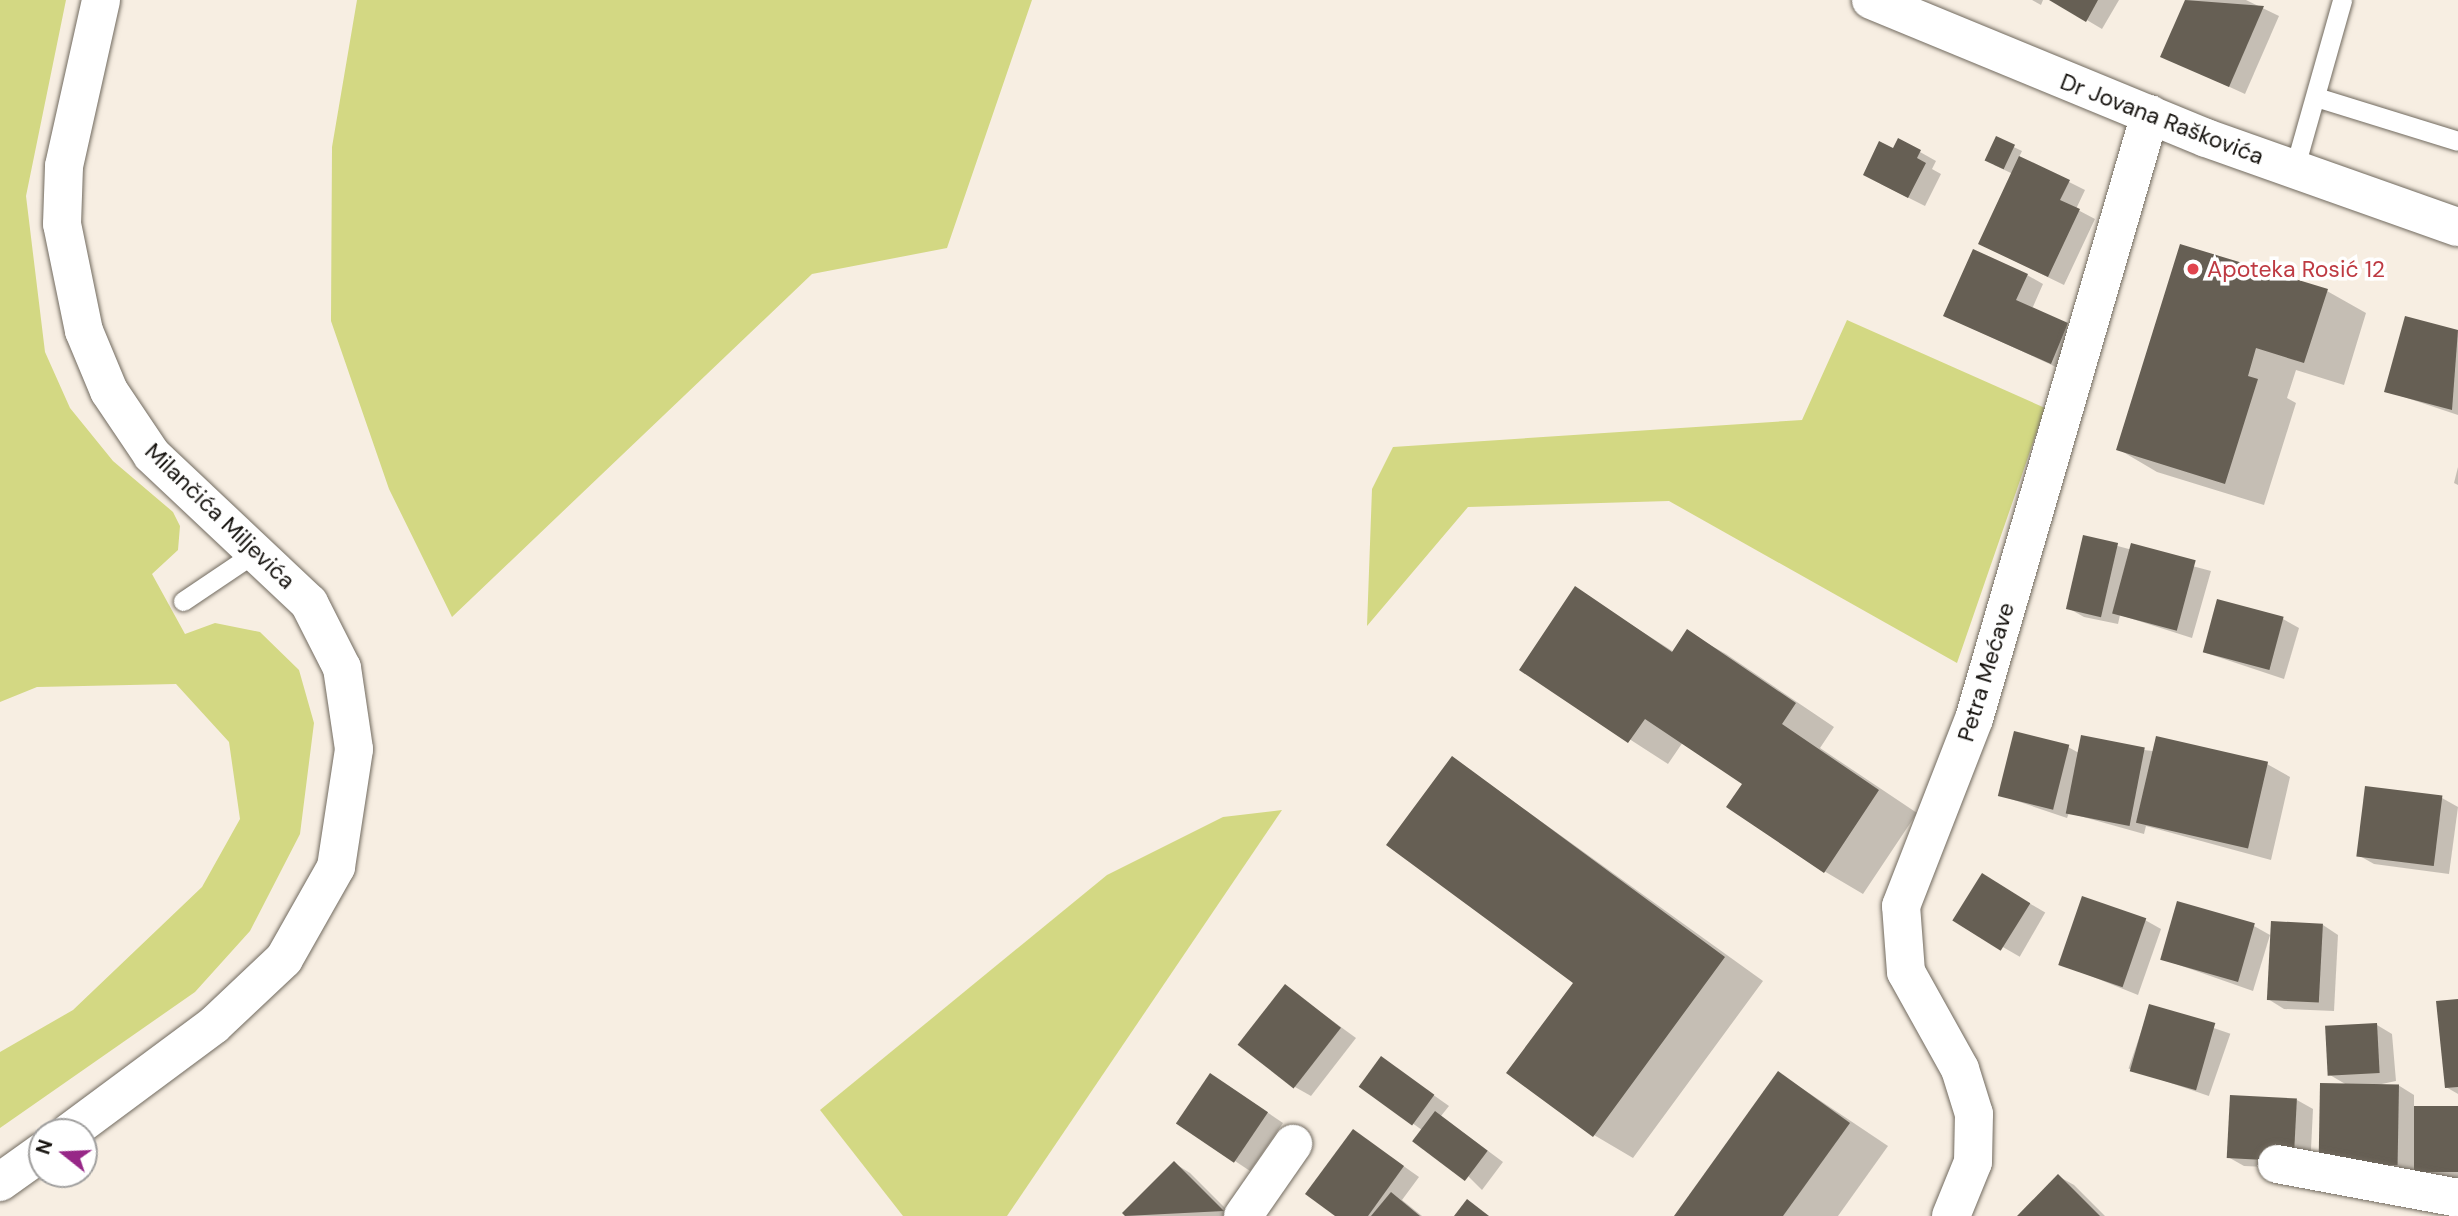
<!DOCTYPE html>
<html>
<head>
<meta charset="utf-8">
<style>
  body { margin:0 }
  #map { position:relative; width:2458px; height:1216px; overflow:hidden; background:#f7eee2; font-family:"DM Sans",sans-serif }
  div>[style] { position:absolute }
  .green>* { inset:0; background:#d3d883 }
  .shadow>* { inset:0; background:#0003; transform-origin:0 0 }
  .building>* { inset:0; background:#665f54; transform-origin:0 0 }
  .roads { filter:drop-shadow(0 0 2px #716a5f) drop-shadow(0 0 2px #716a5f) }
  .lane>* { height:19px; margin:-9.5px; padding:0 9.5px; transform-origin:9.5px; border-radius:9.5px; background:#fff }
  .street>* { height:38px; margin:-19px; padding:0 19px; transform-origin:19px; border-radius:19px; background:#fff }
  .secondary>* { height:38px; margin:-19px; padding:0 19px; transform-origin:19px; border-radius:19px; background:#fff }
  .dots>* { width:19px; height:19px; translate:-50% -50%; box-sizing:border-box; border:4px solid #fff; border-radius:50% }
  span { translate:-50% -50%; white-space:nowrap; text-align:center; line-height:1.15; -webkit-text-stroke:7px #fff; paint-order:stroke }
  .street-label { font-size:23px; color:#15120e }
  .health-label { font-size:23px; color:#be3a42 }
  .left { translate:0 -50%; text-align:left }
  .north { position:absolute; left:28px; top:1118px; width:70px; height:70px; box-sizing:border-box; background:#fff; border:2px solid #a1a09f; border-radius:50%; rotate:288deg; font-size:19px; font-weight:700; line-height:28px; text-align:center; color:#15120e }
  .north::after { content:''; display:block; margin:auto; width:24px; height:32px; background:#972787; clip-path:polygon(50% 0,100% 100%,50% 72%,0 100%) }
</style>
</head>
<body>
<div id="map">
  <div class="green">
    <div style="clip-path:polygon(0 0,66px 0,26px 196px,45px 352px,70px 408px,113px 461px,173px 512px,180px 526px,178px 550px,152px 574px,185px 634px,215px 623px,260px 632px,299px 670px,314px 723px,300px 834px,250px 931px,195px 992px,0 1128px,0 1052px,73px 1010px,202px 887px,240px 819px,229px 742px,176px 684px,37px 687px,0 702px)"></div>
    <div style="clip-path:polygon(357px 0,1032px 0,947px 248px,812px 274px,452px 617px,389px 489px,331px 321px,332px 147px)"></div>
    <div style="clip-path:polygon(1847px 320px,2045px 408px,1957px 663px,1669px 501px,1468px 507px,1367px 626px,1372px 489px,1393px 447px,1802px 420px)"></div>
    <div style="clip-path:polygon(1282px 810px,1007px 1216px,903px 1216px,820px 1110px,1107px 875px,1223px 817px)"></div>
  </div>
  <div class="shadow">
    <div style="clip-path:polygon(2032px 0,2043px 0,2041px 5px)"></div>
    <div style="clip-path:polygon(2053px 0,2119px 0,2102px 29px)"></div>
    <div style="clip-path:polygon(2186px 0,2246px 0,2279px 16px,2245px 94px,2162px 56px)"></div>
    <div style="clip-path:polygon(1997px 139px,2022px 151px,2019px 157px,2085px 190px,2076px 209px,2095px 219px,2064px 285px,1980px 244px,2013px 174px,1994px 165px)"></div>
    <div style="clip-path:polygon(1894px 150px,1920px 152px,1936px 161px,1932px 169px,1941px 174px,1925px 206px,1881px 184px)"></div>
    <div style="clip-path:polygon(2027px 275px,2043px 284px,2032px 309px,2083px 334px,2067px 372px,1945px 316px)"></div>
    <div style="clip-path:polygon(2327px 291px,2366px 313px,2344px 385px,2296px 370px,2287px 398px,2296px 403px,2264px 505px,2157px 472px,2118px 449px)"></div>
    <div style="clip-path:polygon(2406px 318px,2458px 332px,2458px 415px,2386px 391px)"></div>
    <div style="clip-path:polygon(2458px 467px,2458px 485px,2454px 483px)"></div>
    <div style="clip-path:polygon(2084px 537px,2211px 571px,2192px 638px,2120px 615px,2118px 624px,2084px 617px,2068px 608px)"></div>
    <div style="clip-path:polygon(1575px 589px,1674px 652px,1687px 632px,1726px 654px,1834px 727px,1820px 748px,1917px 813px,1863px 894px,1824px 871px,1744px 783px,1683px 742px,1668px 764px,1521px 669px)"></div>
    <div style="clip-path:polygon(2283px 619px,2299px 628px,2284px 679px,2203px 652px)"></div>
    <div style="clip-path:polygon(2068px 747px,2079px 753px,2144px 750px,2267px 764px,2290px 777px,2271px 860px,2146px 826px,2144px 834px,2069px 813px,2067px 818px,1999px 795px)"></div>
    <div style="clip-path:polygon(1453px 758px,1763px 981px,1633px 1158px,1594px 1135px,1575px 983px)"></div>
    <div style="clip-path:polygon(2442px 798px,2458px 807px,2449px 874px,2374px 864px,2358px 855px)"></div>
    <div style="left:1982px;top:876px;width:73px;height:51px;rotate:30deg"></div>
    <div style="clip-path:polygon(2145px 920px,2161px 929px,2138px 995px,2061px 964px)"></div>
    <div style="clip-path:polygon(2323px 925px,2338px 935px,2334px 1011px,2284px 1009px,2268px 999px)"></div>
    <div style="clip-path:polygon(2254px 926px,2270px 935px,2253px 991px,2162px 959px)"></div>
    <div style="clip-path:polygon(1286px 987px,1356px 1038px,1311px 1096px,1295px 1087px)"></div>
    <div style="clip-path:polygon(2458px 1001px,2458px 1094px,2446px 1087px)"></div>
    <div style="left:2150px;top:1006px;width:85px;height:66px;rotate:19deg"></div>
    <div style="clip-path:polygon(2377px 1025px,2392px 1034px,2396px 1081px,2377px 1085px,2398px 1085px,2414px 1095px,2414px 1109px,2458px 1108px,2458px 1181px,2433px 1182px,2417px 1161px,2414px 1172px,2337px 1172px,2347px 1085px,2330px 1075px)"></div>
    <div style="clip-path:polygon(1381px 1058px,1449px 1106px,1441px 1116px,1503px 1162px,1482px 1190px,1422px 1130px,1360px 1086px)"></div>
    <div style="clip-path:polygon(1779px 1073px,1888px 1146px,1838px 1216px,1677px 1216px)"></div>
    <div style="clip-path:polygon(1227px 1085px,1283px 1123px,1250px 1171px,1178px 1123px)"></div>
    <div style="clip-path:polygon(2297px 1100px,2313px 1109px,2310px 1169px,2244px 1166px,2228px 1157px)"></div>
    <div style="clip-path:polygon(1354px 1131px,1419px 1177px,1402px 1200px,1422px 1216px,1338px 1216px)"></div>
    <div style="clip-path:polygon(1174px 1163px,1190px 1173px,1233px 1216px,1127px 1216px)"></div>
    <div style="clip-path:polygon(2058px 1176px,2074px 1185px,2105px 1216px,2019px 1216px)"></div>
  </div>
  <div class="building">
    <div style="clip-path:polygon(2049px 0,2098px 0,2086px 22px)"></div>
    <div style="clip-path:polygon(2185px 0,2264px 6px,2229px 87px,2160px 57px)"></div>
    <div style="left:1996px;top:136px;width:21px;height:27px;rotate:25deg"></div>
    <div style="clip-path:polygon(1898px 138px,1921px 150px,1917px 158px,1926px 163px,1908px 198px,1863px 175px,1879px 141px,1893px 148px)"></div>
    <div style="clip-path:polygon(2019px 156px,2070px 180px,2060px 200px,2080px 209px,2048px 277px,1978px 244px)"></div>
    <div style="clip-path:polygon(2180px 244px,2328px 289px,2304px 363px,2256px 348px,2248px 376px,2258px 379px,2225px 484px,2116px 450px)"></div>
    <div style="clip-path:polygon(1973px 249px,2028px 274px,2016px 300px,2068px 323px,2051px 364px,1943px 316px)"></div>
    <div style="clip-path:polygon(2405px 316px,2458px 330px,2452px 410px,2384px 392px)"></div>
    <div style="left:2083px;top:535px;width:36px;height:76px;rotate:13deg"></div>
    <div style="left:2131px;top:543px;width:67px;height:73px;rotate:15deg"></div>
    <div style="clip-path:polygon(1575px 586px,1672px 652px,1687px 629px,1796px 703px,1782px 724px,1879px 790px,1824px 873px,1726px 807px,1742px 784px,1645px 719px,1628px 743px,1519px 670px)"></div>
    <div style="left:2217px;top:599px;width:69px;height:55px;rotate:15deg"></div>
    <div style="left:2014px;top:731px;width:57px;height:67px;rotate:14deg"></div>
    <div style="left:2081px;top:735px;width:65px;height:80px;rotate:11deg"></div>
    <div style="left:2156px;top:736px;width:115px;height:89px;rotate:13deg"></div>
    <div style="clip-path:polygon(1452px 756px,1725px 957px,1593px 1137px,1506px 1073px,1573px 983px,1386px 845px)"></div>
    <div style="left:2365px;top:786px;width:78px;height:71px;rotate:7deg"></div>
    <div style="left:1982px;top:873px;width:57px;height:56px;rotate:32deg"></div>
    <div style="left:2082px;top:896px;width:68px;height:73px;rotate:19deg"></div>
    <div style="left:2177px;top:901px;width:81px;height:61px;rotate:16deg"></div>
    <div style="left:2271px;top:921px;width:52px;height:79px;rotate:3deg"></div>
    <div style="left:1285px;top:984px;width:71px;height:77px;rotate:38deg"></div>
    <div style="clip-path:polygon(2458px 999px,2458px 1087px,2445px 1088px,2436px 1001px)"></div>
    <div style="left:2149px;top:1004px;width:69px;height:70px;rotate:16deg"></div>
    <div style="left:2377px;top:1023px;width:50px;height:52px;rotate:87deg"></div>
    <div style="left:1381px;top:1056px;width:66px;height:38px;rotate:36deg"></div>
    <div style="clip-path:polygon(1778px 1071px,1850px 1123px,1783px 1216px,1674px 1216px)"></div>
    <div style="left:1210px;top:1073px;width:70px;height:61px;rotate:34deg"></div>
    <div style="left:2320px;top:1083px;width:79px;height:81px;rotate:1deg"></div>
    <div style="left:2230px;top:1095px;width:67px;height:63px;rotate:3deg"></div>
    <div style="left:2458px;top:1106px;width:66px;height:44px;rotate:90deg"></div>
    <div style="left:1435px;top:1111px;width:66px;height:38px;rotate:37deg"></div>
    <div style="clip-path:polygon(1353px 1129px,1404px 1166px,1368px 1216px,1335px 1216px,1305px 1194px)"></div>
    <div style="clip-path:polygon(1174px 1161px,1224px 1211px,1125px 1216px,1122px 1213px)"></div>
    <div style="clip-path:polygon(2058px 1174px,2100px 1216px,2017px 1216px)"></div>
    <div style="clip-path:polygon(1391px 1192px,1420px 1216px,1371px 1216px)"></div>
    <div style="clip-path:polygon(1467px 1199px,1489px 1216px,1454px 1216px)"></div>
  </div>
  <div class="roads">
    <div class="lane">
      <div style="left:2319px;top:98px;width:145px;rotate:17.2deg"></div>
      <div style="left:2294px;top:170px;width:177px;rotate:-74.2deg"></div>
      <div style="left:183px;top:601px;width:92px;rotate:-33.9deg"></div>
    </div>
    <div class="street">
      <div style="left:2277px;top:1164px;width:184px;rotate:10.6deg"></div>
      <div style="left:1243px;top:1216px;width:88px;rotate:-55.2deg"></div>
      <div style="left:1951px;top:1216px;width:58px;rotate:-67.8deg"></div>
      <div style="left:1973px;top:1162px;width:48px;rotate:-88.8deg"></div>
      <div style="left:1974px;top:1114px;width:47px;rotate:-107.3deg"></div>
      <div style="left:1960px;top:1069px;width:111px;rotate:-119.1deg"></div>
      <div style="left:1906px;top:972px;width:66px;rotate:-94.3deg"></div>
      <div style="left:1901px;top:906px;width:201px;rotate:-68.7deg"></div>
      <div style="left:1974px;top:719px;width:630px;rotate:-73.78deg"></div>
    </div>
    <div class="secondary">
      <div style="left:1871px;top:0;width:362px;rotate:22.4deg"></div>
      <div style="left:2206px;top:138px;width:267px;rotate:19.5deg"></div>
      <div style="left:70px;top:1132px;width:179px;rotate:-36.6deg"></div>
      <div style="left:214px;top:1025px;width:96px;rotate:-43.3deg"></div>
      <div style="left:284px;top:959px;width:106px;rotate:-60.5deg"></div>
      <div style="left:336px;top:867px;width:119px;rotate:-81.3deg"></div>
      <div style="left:354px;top:749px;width:82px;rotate:-98.4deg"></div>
      <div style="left:342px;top:668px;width:73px;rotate:-116.9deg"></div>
      <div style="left:309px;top:603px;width:216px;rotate:-136.7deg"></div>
      <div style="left:152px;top:455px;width:77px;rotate:-123.9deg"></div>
      <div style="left:109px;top:391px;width:65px;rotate:-112.6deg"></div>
      <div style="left:84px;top:331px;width:109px;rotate:-101.6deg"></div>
      <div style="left:62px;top:224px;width:58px;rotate:-88deg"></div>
      <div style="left:64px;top:166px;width:170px;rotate:-77.4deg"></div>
      <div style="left:0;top:1182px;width:52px;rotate:-35.5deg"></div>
    </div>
  </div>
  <div class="dots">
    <div style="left:2193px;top:269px;background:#e0444e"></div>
  </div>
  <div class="street-label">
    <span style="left:2162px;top:119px;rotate:21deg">Dr Jovana Raškovića</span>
    <span style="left:220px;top:516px;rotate:44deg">Milančića Miljevića</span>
    <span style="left:1986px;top:672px;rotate:-73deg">Petra Mećave</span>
  </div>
  <div class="health-label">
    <span class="left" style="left:2207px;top:269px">Apoteka Rosić 12</span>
  </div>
  <div class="north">N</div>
</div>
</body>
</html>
